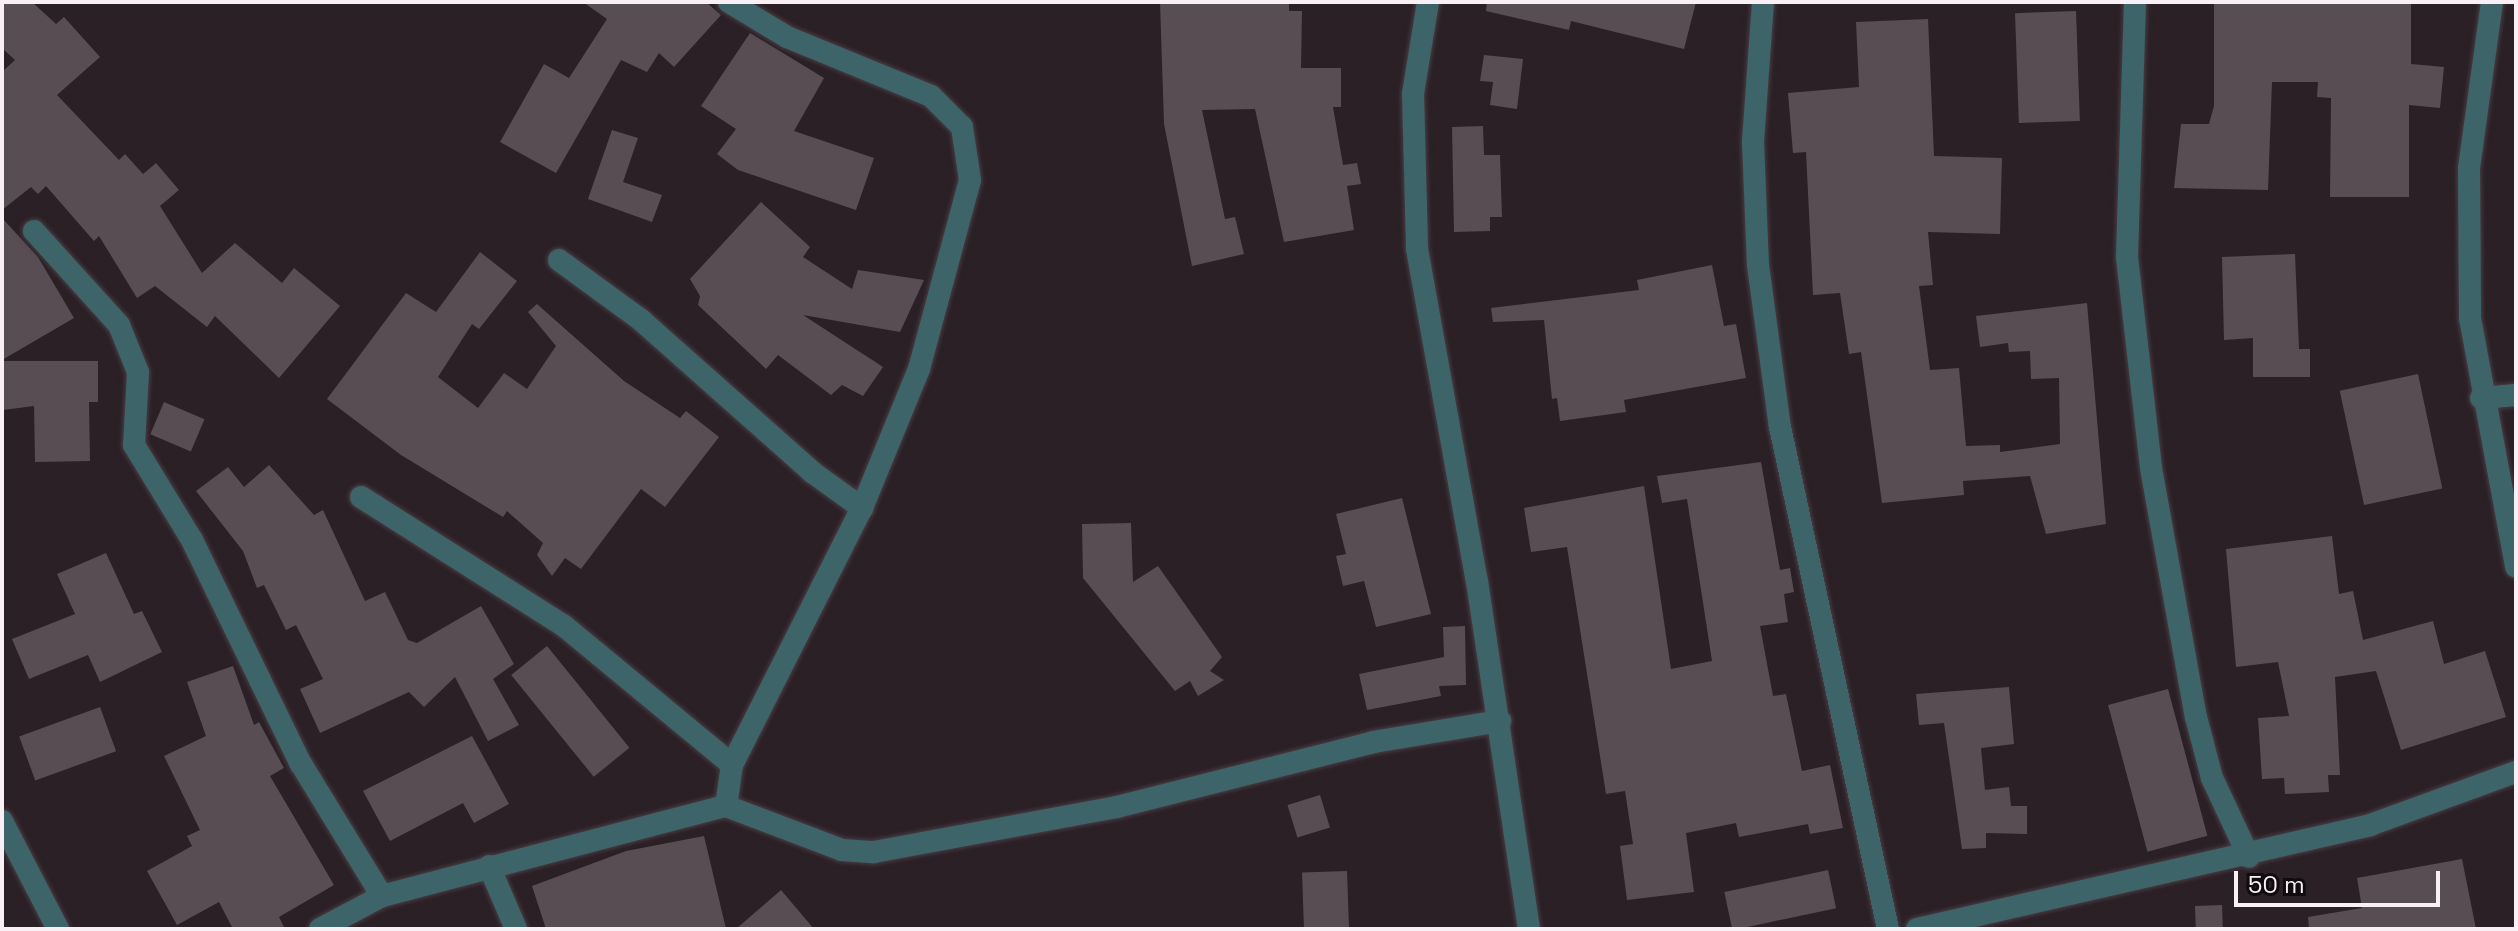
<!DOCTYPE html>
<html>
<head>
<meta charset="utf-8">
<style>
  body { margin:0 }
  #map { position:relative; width:2518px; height:931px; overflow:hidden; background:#2b2026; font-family:"Space Grotesk",sans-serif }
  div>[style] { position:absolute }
  .building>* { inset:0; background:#594d54; transform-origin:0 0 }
  .roads { filter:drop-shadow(0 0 2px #483d43) drop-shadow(0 0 2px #483d43) }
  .minor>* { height:22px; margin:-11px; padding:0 11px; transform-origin:11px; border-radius:11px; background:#3d6569 }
  .tertiary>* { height:22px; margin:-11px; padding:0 11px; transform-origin:11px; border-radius:11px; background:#3d6569 }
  span { translate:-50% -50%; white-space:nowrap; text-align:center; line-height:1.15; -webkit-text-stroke:8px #100b0e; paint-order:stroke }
  .frame { position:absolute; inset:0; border:4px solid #f8f0f4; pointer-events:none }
  .scale { position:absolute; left:2234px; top:871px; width:206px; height:36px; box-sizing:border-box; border:4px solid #f8f0f4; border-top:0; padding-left:10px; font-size:24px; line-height:28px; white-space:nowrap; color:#f8f0f4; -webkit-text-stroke:6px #100b0e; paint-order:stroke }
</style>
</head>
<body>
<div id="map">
  <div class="building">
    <div style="clip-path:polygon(2px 2px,32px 2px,56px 24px,64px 17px,100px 57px,57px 95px,119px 160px,125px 154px,143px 174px,156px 163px,179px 190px,160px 206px,202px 273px,235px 243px,282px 283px,294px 268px,340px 306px,279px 378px,215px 316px,207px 327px,155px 286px,137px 298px,99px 236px,94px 241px,46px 186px,38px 194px,31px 187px,2px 210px,2px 72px,15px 60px,2px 48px)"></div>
    <div style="clip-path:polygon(583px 2px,706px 2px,721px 15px,674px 67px,659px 53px,647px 72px,621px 60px,556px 173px,500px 142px,544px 64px,569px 78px,607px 19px)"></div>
    <div style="clip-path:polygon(1160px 2px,1289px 2px,1289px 11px,1302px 11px,1301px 68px,1341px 68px,1341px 107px,1333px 107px,1343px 165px,1357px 163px,1361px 184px,1347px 186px,1354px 230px,1284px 242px,1255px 109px,1202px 110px,1225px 219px,1235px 217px,1244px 254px,1192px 266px,1164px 124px)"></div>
    <div style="clip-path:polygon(1487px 2px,1696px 2px,1684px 49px,1571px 21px,1569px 30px,1486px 11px)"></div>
    <div style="clip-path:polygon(2214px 2px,2411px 2px,2411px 64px,2444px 67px,2440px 108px,2409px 105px,2409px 197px,2330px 197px,2331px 98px,2317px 97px,2318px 82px,2272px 82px,2268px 190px,2174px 188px,2181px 124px,2209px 124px,2214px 106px)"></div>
    <div style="left:2076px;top:11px;width:110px;height:61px;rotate:88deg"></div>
    <div style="clip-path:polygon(1928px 19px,1934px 156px,2002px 158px,2000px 234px,1928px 232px,1933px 285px,1919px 286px,1930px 370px,1959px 368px,1966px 446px,2000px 445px,2000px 452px,2060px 444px,2059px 378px,2031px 379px,2030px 351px,2009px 352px,2008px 343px,1980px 347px,1976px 316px,2087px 303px,2106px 524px,2046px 534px,2030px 476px,1963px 481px,1964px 495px,1882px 503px,1861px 352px,1849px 354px,1840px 293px,1813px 295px,1806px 152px,1793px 153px,1788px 93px,1859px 87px,1856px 22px)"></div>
    <div style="clip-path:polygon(750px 33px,824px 78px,794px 131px,874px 158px,856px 210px,738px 170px,717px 154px,736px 129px,701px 106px)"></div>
    <div style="clip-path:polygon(1484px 55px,1523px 59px,1517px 109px,1490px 105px,1493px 82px,1480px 81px)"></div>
    <div style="clip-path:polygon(1483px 126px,1484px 155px,1500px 155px,1502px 217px,1490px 217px,1490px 231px,1454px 232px,1452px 127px)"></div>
    <div style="clip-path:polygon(612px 130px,638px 138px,623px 182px,662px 195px,652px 222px,588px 199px)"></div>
    <div style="clip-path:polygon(761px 202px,810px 247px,803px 257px,852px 289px,858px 270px,924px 280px,900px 332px,803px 315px,883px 367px,863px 396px,842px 385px,831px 395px,778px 355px,766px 369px,698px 305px,700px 296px,690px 279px)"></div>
    <div style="clip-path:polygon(2px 218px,38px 257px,74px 318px,2px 360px)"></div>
    <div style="clip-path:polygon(480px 252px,517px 281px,479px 329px,472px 324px,438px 377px,478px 408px,504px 373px,527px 389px,556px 346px,528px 312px,537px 304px,624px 381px,680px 418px,686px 411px,719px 437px,665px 507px,641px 489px,581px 569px,565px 558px,552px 576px,537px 555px,543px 543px,507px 511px,503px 517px,401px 455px,327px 399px,406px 293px,436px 312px)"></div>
    <div style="clip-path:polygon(2295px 254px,2299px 349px,2310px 349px,2310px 377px,2253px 377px,2253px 338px,2224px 340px,2222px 257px)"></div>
    <div style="clip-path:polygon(1712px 265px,1724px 326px,1736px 324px,1746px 378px,1624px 400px,1626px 412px,1560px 421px,1557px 398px,1552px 399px,1544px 320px,1493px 322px,1491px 308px,1639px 290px,1637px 280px)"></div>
    <div style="clip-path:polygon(2px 361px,98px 361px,98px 402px,89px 402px,90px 461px,35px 462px,34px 406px,3px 410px)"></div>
    <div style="left:2418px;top:374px;width:117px;height:80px;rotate:78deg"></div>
    <div style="left:164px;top:402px;width:44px;height:35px;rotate:23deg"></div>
    <div style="clip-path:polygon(1761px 462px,1780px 570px,1790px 568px,1794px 592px,1784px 594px,1788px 622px,1760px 626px,1773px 696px,1786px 694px,1802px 771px,1830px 765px,1843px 828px,1810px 834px,1808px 824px,1739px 837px,1736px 823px,1686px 833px,1694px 892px,1627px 900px,1620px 846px,1633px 844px,1625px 791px,1606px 794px,1567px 547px,1531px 552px,1524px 508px,1644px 486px,1671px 669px,1712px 661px,1687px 499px,1662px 503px,1657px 476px)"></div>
    <div style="clip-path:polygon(269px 465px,314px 515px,323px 510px,365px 601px,385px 592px,408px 640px,417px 643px,481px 606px,514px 664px,493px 679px,519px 725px,488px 741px,455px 677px,424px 707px,409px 692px,320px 733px,300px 689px,323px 679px,296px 625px,286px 630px,264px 585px,257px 588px,243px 551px,196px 491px,228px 467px,244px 487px)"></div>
    <div style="clip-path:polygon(1402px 498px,1431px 614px,1376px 627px,1364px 581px,1343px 586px,1336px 556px,1346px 554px,1336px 514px)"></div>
    <div style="clip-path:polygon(1131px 523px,1133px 582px,1158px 566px,1222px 657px,1210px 671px,1224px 680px,1198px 696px,1190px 681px,1175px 691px,1083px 578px,1082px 524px)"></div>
    <div style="clip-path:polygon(2332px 536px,2339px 594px,2353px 591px,2363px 640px,2433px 621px,2444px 664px,2485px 651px,2506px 717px,2401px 750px,2376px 671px,2335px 677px,2340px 775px,2328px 775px,2329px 792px,2285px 794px,2284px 778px,2262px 779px,2258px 718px,2289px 716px,2278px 662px,2236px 667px,2226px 549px)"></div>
    <div style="clip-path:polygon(106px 553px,134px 614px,142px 611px,162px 652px,100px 682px,88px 655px,29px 679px,12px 639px,75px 614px,57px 574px)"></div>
    <div style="clip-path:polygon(1465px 626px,1466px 685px,1439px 686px,1441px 696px,1367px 710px,1359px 674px,1444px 657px,1443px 627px)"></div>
    <div style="left:547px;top:646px;width:131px;height:46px;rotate:51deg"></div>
    <div style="clip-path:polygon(233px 666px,254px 725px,259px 722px,284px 768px,270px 776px,334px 885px,279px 917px,285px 929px,233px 929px,219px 902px,177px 925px,147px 871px,192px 846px,187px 836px,200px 830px,164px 756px,206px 736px,187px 682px)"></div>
    <div style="clip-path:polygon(2009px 687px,2014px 744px,1981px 748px,1985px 790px,2009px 787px,2011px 806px,2027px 806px,2027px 834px,1986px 833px,1986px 848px,1962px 849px,1944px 723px,1919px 725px,1916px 694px)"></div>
    <div style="left:2168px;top:689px;width:152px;height:62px;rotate:75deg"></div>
    <div style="left:100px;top:707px;width:47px;height:86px;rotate:70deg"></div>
    <div style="clip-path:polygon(472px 736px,509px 804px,474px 823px,463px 803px,390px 841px,363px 791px)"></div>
    <div style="left:1320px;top:795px;width:34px;height:34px;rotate:73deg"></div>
    <div style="clip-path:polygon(704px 836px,726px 929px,546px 929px,532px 886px,626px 851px)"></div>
    <div style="clip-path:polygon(2462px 859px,2476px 929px,2309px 929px,2308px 917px,2362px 908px,2357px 878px)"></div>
    <div style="left:1828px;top:870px;width:39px;height:106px;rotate:78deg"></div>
    <div style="left:1347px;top:871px;width:58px;height:45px;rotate:88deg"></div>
    <div style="clip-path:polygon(781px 890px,814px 929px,736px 929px)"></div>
    <div style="left:2222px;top:905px;width:24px;height:27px;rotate:88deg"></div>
  </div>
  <div class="roads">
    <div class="minor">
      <div style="left:1428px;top:2px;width:93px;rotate:99.3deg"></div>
      <div style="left:1413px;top:94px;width:155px;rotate:88.5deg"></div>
      <div style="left:1417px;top:249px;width:337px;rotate:79.8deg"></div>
      <div style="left:1477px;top:581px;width:352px;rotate:81.5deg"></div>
      <div style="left:1763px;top:2px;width:140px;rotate:94.1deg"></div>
      <div style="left:1753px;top:142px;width:123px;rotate:87.7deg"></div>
      <div style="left:1758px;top:265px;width:163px;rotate:82.3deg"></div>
      <div style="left:1780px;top:427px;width:513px;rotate:77.86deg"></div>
      <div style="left:2135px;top:2px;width:255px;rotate:91.8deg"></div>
      <div style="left:2127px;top:257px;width:212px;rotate:83.5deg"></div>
      <div style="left:2151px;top:468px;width:253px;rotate:79.8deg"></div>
      <div style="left:2196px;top:717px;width:63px;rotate:75.3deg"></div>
      <div style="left:2212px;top:778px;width:87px;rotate:64.9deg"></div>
      <div style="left:34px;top:231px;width:127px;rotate:47.9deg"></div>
      <div style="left:119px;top:325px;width:51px;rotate:68deg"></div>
      <div style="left:138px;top:372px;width:73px;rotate:93.1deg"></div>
      <div style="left:134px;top:445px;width:111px;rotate:58.6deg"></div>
      <div style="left:192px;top:540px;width:249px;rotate:64.1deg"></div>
      <div style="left:301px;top:764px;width:155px;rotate:58.5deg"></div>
      <div style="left:559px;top:260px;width:102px;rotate:36.2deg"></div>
      <div style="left:641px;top:320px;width:229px;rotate:41.6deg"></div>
      <div style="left:812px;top:472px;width:62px;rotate:35.8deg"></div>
      <div style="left:2481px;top:398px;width:35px;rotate:-5deg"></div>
      <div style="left:361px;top:497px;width:239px;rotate:32.4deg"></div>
      <div style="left:563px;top:625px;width:219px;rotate:39.6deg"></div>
      <div style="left:726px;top:806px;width:41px;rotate:-81.7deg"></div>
      <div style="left:732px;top:765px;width:288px;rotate:-63.2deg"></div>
      <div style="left:862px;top:508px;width:150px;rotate:-67.7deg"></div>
      <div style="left:919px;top:369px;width:196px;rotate:-74.9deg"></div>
      <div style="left:970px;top:180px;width:54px;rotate:-98.6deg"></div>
      <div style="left:962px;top:127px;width:44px;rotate:-135deg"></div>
      <div style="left:931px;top:96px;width:156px;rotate:-157.7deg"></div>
      <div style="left:787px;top:37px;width:68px;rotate:-148.9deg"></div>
      <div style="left:2px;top:821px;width:122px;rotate:62.6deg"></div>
      <div style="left:489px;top:866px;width:69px;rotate:66.8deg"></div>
      <div style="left:320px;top:929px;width:70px;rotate:-28deg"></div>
      <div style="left:382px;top:896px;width:356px;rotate:-14.7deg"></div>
      <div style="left:726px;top:806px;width:124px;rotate:20.8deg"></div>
      <div style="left:842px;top:850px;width:32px;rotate:4deg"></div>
      <div style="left:874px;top:852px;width:247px;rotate:-10.5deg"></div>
      <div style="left:1117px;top:807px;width:264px;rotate:-14.2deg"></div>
      <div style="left:1373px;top:742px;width:129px;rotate:-9.4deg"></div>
      <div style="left:1917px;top:929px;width:465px;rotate:-12.9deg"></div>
      <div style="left:2370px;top:825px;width:155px;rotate:-20deg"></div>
    </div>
    <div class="tertiary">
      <div style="left:2492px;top:2px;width:168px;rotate:97.9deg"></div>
      <div style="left:2469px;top:168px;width:150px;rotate:89.6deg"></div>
      <div style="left:2470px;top:318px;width:253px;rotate:79.5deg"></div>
    </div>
  </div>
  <div class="frame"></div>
  <div class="scale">50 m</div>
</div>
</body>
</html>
